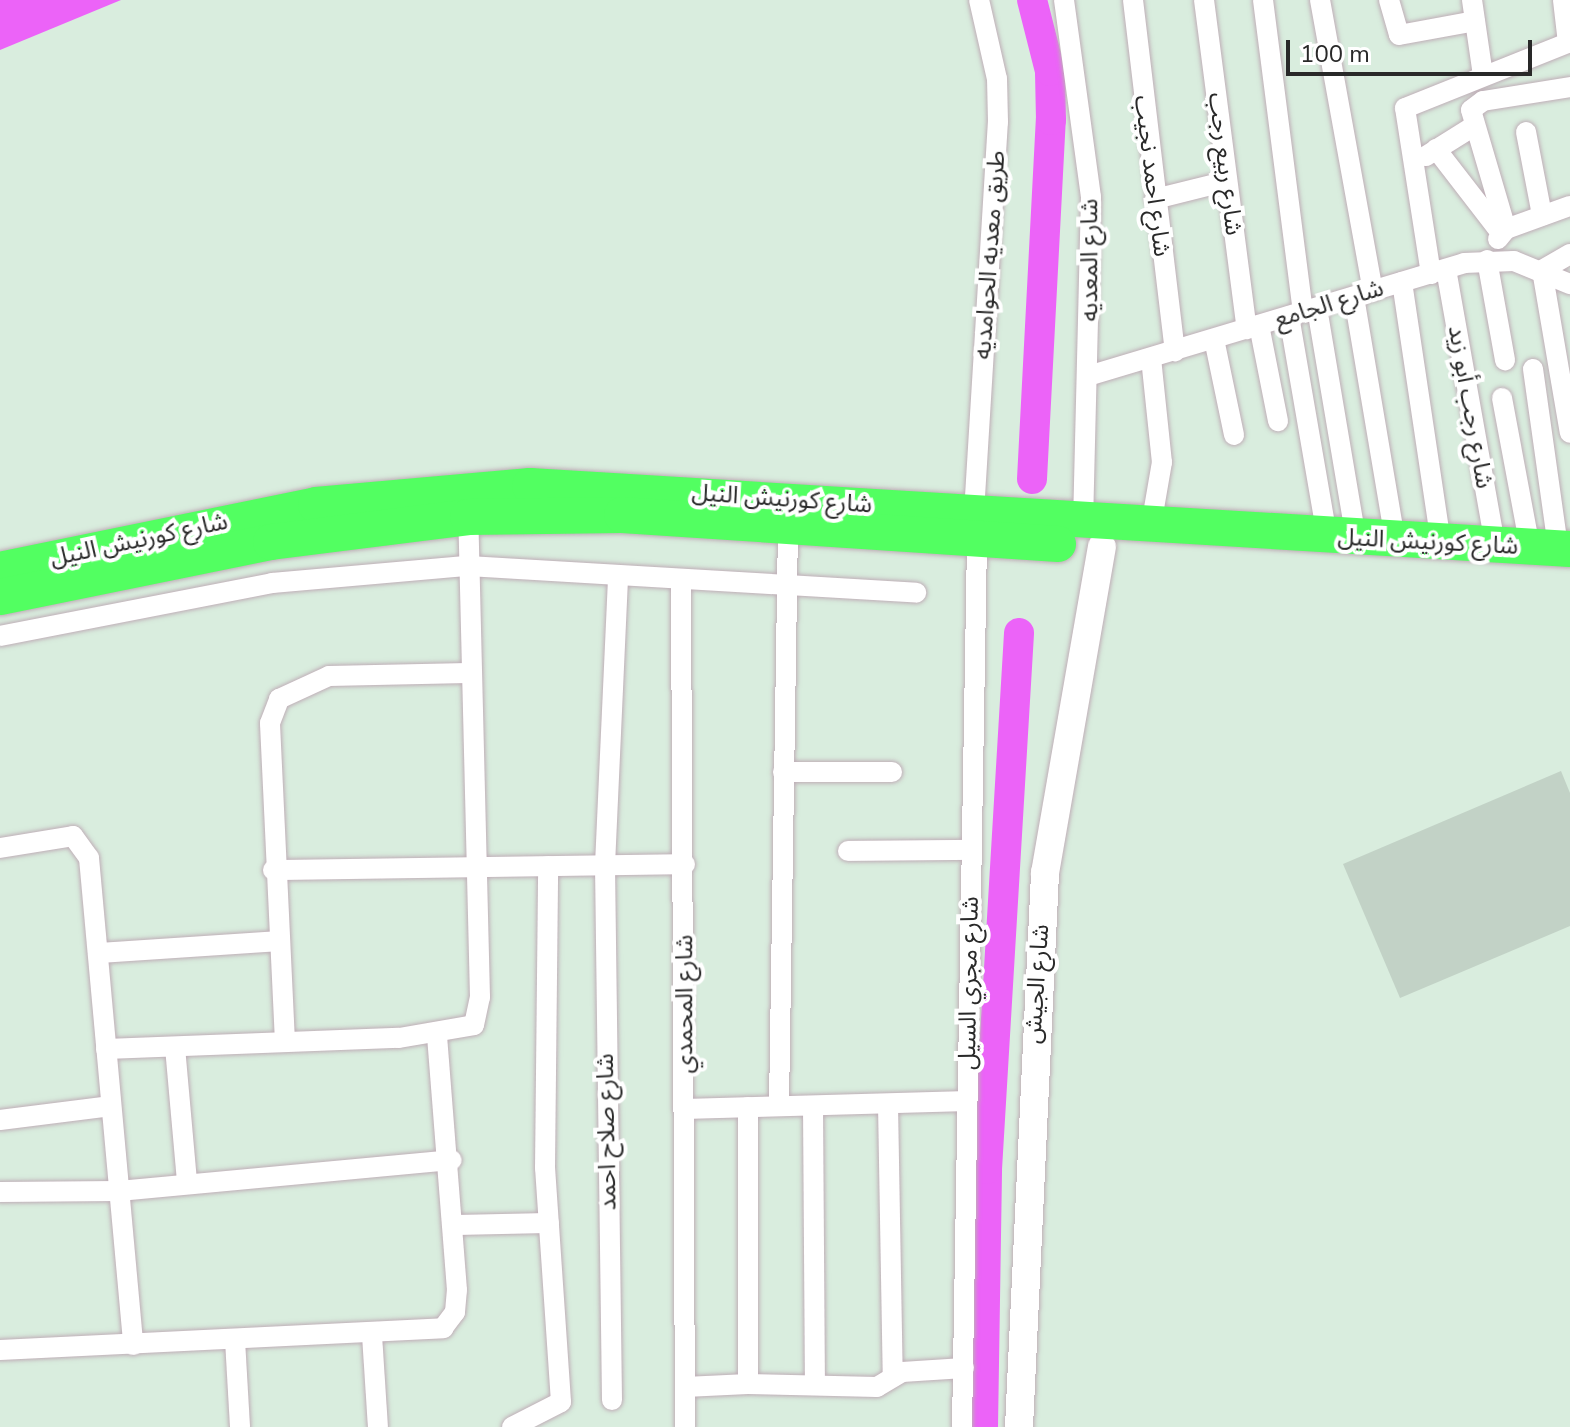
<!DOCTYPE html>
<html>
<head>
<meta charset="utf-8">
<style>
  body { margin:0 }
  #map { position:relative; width:1570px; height:1427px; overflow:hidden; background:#d9edde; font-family:"Nunito Sans","Noto Sans Arabic",sans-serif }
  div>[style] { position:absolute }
  .water>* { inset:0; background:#ec63f8 }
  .river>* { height:30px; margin:-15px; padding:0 15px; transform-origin:15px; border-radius:15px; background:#ec63f8 }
  .building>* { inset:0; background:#c2d2c6 }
  .roads { filter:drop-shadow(0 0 2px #bfaeb7) drop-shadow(0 0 2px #bfaeb7) }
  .street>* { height:20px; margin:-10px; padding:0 10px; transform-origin:10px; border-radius:10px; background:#fff }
  .secondary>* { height:28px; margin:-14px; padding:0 14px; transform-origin:14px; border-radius:14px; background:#fff }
  .highway>* { height:36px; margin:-18px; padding:0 18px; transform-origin:18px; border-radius:18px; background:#52ff61 }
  span { translate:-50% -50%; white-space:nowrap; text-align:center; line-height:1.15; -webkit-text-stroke:8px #fff; paint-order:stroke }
  .street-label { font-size:24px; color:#292929 }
  .scale { position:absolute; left:1286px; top:40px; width:246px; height:36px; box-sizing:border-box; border:4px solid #292929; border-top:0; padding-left:10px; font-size:24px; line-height:28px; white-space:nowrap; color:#292929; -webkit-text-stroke:6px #fff; paint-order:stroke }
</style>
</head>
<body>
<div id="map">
  <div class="water">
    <div style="clip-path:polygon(0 0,121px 0,0 50px)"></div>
  </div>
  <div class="river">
    <div style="left:1032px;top:479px;width:360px;rotate:-87deg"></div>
    <div style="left:1051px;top:120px;width:49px;rotate:-91.2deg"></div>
    <div style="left:1050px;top:71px;width:73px;rotate:-104.2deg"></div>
    <div style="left:983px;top:1427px;width:258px;rotate:-89.1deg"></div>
    <div style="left:987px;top:1169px;width:537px;rotate:-86.58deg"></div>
  </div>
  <div class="building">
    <div style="clip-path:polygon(1561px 771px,1570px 793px,1570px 926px,1400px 998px,1343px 864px)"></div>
  </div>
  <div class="roads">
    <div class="street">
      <div style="left:1064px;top:0;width:199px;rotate:82.2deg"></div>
      <div style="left:1091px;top:197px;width:325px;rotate:91.4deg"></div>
      <div style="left:1133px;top:0;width:354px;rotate:83.2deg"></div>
      <div style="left:1204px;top:0;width:332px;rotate:82.6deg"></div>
      <div style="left:1263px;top:0;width:315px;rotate:82.7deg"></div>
      <div style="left:1320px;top:0;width:296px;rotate:79.7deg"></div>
      <div style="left:1389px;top:0;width:36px;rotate:74deg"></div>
      <div style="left:1399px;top:35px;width:77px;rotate:-10.4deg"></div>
      <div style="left:1472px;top:0;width:76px;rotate:81.7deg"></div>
      <div style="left:1563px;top:0;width:43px;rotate:83.4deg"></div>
      <div style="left:1526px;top:132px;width:85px;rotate:79.1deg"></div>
      <div style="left:1436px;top:149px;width:106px;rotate:52.3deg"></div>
      <div style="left:1426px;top:156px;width:57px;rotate:-32deg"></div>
      <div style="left:1155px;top:199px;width:74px;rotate:-14deg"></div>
      <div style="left:1506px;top:229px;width:124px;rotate:-106.4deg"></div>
      <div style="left:1471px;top:110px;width:15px;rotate:-37deg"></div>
      <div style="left:1483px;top:101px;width:88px;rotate:-9.1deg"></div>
      <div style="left:1498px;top:239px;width:13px;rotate:-51deg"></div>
      <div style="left:1506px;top:229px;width:68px;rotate:-19.8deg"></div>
      <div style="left:1570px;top:254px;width:32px;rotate:150deg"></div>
      <div style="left:1542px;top:270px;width:165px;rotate:80.3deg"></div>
      <div style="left:1487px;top:260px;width:102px;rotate:79.8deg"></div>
      <div style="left:1446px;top:269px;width:280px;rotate:79.9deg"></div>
      <div style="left:1431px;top:274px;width:168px;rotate:-98.9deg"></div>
      <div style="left:1405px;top:108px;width:178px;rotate:-21.8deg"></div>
      <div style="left:1402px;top:282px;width:263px;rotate:81.5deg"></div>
      <div style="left:1354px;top:297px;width:246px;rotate:80.4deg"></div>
      <div style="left:1317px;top:308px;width:233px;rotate:80.4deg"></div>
      <div style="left:1289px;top:316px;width:223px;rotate:80.2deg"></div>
      <div style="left:1259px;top:325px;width:98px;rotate:78.8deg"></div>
      <div style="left:1214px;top:339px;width:98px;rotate:78.2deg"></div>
      <div style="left:1151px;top:358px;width:105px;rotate:84deg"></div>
      <div style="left:1162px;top:462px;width:65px;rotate:99.8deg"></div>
      <div style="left:1533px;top:369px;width:181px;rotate:82deg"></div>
      <div style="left:1088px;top:376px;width:393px;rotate:-16.7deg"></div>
      <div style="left:1464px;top:263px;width:50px;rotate:-2.3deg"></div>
      <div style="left:1514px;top:261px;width:61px;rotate:22.3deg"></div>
      <div style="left:1502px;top:398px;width:152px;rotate:79.4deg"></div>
      <div style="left:974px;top:513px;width:392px;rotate:-86.5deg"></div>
      <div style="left:998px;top:122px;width:43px;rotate:-91.3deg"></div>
      <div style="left:997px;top:79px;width:81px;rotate:-102.8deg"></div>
      <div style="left:681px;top:581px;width:846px;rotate:89.73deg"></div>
      <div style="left:0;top:636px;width:277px;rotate:-11deg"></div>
      <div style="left:272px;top:583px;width:197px;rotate:-5deg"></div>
      <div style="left:468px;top:566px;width:449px;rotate:3.4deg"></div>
      <div style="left:783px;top:772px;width:109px"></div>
      <div style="left:0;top:848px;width:74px;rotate:-9.3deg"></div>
      <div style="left:73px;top:836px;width:27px;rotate:54deg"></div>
      <div style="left:89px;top:858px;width:489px;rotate:84.8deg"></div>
      <div style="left:848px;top:851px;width:124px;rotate:-0.5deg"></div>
      <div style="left:273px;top:870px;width:412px;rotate:-0.8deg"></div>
      <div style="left:98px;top:953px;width:180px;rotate:-3.8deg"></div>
      <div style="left:285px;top:1042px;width:319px;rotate:-92.7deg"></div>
      <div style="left:270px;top:723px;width:26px;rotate:-69deg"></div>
      <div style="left:279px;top:699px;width:55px;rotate:-24.7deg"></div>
      <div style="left:329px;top:676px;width:139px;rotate:-1.2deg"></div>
      <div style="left:175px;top:1047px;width:135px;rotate:84.9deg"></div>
      <div style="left:106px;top:1049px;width:293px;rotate:-2.2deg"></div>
      <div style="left:399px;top:1038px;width:76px;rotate:-9.8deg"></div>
      <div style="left:474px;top:1025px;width:29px;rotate:-78deg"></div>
      <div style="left:480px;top:997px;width:480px;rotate:-91.4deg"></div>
      <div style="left:888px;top:1104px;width:273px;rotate:89deg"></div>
      <div style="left:779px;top:1106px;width:579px;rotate:-89.11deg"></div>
      <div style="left:813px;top:1106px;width:279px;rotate:89.6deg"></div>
      <div style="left:748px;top:1107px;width:277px;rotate:90deg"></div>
      <div style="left:748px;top:1384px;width:129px;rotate:1.3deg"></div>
      <div style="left:877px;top:1387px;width:29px;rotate:-31deg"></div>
      <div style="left:902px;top:1372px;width:62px;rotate:-3.7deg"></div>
      <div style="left:685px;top:1109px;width:282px;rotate:-1.6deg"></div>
      <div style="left:0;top:1120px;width:112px;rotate:-7.2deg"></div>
      <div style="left:0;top:1192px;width:118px;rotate:-0.5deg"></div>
      <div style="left:118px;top:1191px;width:335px;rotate:-5.3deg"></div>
      <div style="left:455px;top:1225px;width:94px;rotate:-1.2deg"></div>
      <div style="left:372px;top:1335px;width:92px;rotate:86.3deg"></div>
      <div style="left:235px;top:1340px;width:87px;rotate:86.7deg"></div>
      <div style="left:0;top:1350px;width:444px;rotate:-2.8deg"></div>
      <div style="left:443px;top:1328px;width:20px;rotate:-53deg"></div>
      <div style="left:455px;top:1312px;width:22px;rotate:-85deg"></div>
      <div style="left:457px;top:1290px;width:255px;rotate:-94.5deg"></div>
      <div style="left:685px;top:1387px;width:63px;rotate:-2.7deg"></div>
      <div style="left:612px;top:1400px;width:535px;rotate:-90.75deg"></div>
      <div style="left:605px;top:865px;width:288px;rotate:-87.4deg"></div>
      <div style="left:512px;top:1427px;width:55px;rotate:-27deg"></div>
      <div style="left:561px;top:1402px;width:235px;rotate:-93.9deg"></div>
      <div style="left:545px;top:1168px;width:302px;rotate:-89.4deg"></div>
      <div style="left:962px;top:1427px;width:888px;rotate:-89.03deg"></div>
    </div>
    <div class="secondary">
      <div style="left:1019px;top:1427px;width:555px;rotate:-87.31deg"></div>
      <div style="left:1045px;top:873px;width:331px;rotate:-80.1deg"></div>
    </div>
    <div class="highway">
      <div style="left:0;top:570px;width:323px;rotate:-11.6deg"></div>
      <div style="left:316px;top:505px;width:215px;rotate:-5.1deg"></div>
      <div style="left:530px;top:486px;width:1042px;rotate:3.47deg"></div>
      <div style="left:0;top:597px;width:277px;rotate:-11.5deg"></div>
      <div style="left:271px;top:542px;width:199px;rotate:-7.2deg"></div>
      <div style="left:468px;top:517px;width:154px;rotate:-0.7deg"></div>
      <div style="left:622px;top:515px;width:437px;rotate:3.8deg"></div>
    </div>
  </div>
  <div class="street-label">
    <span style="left:1225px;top:164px;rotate:83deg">شارع ربيع رجب</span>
    <span style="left:1152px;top:176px;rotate:83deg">شارع احمد نجيب</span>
    <span style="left:990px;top:255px;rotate:-86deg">طريق معديه الحوامديه</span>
    <span style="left:1090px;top:260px;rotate:-90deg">شارع المعديه</span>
    <span style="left:1329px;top:304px;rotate:-17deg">شارع الجامع</span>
    <span style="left:1470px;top:407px;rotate:80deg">شارع رجب أبو زيد</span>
    <span style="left:782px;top:499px;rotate:4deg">شارع كورنيش النيل</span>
    <span style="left:139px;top:540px;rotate:-12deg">شارع كورنيش النيل</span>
    <span style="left:1428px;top:542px;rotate:3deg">شارع كورنيش النيل</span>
    <span style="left:969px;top:983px;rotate:-89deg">شارع مجري السيل</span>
    <span style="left:1037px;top:984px;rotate:-86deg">شارع الجيش</span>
    <span style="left:685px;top:1004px;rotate:-90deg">شارع المحمدي</span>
    <span style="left:607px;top:1132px;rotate:-91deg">شارع صلاح احمد</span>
  </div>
  <div class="scale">100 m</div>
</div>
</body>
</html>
